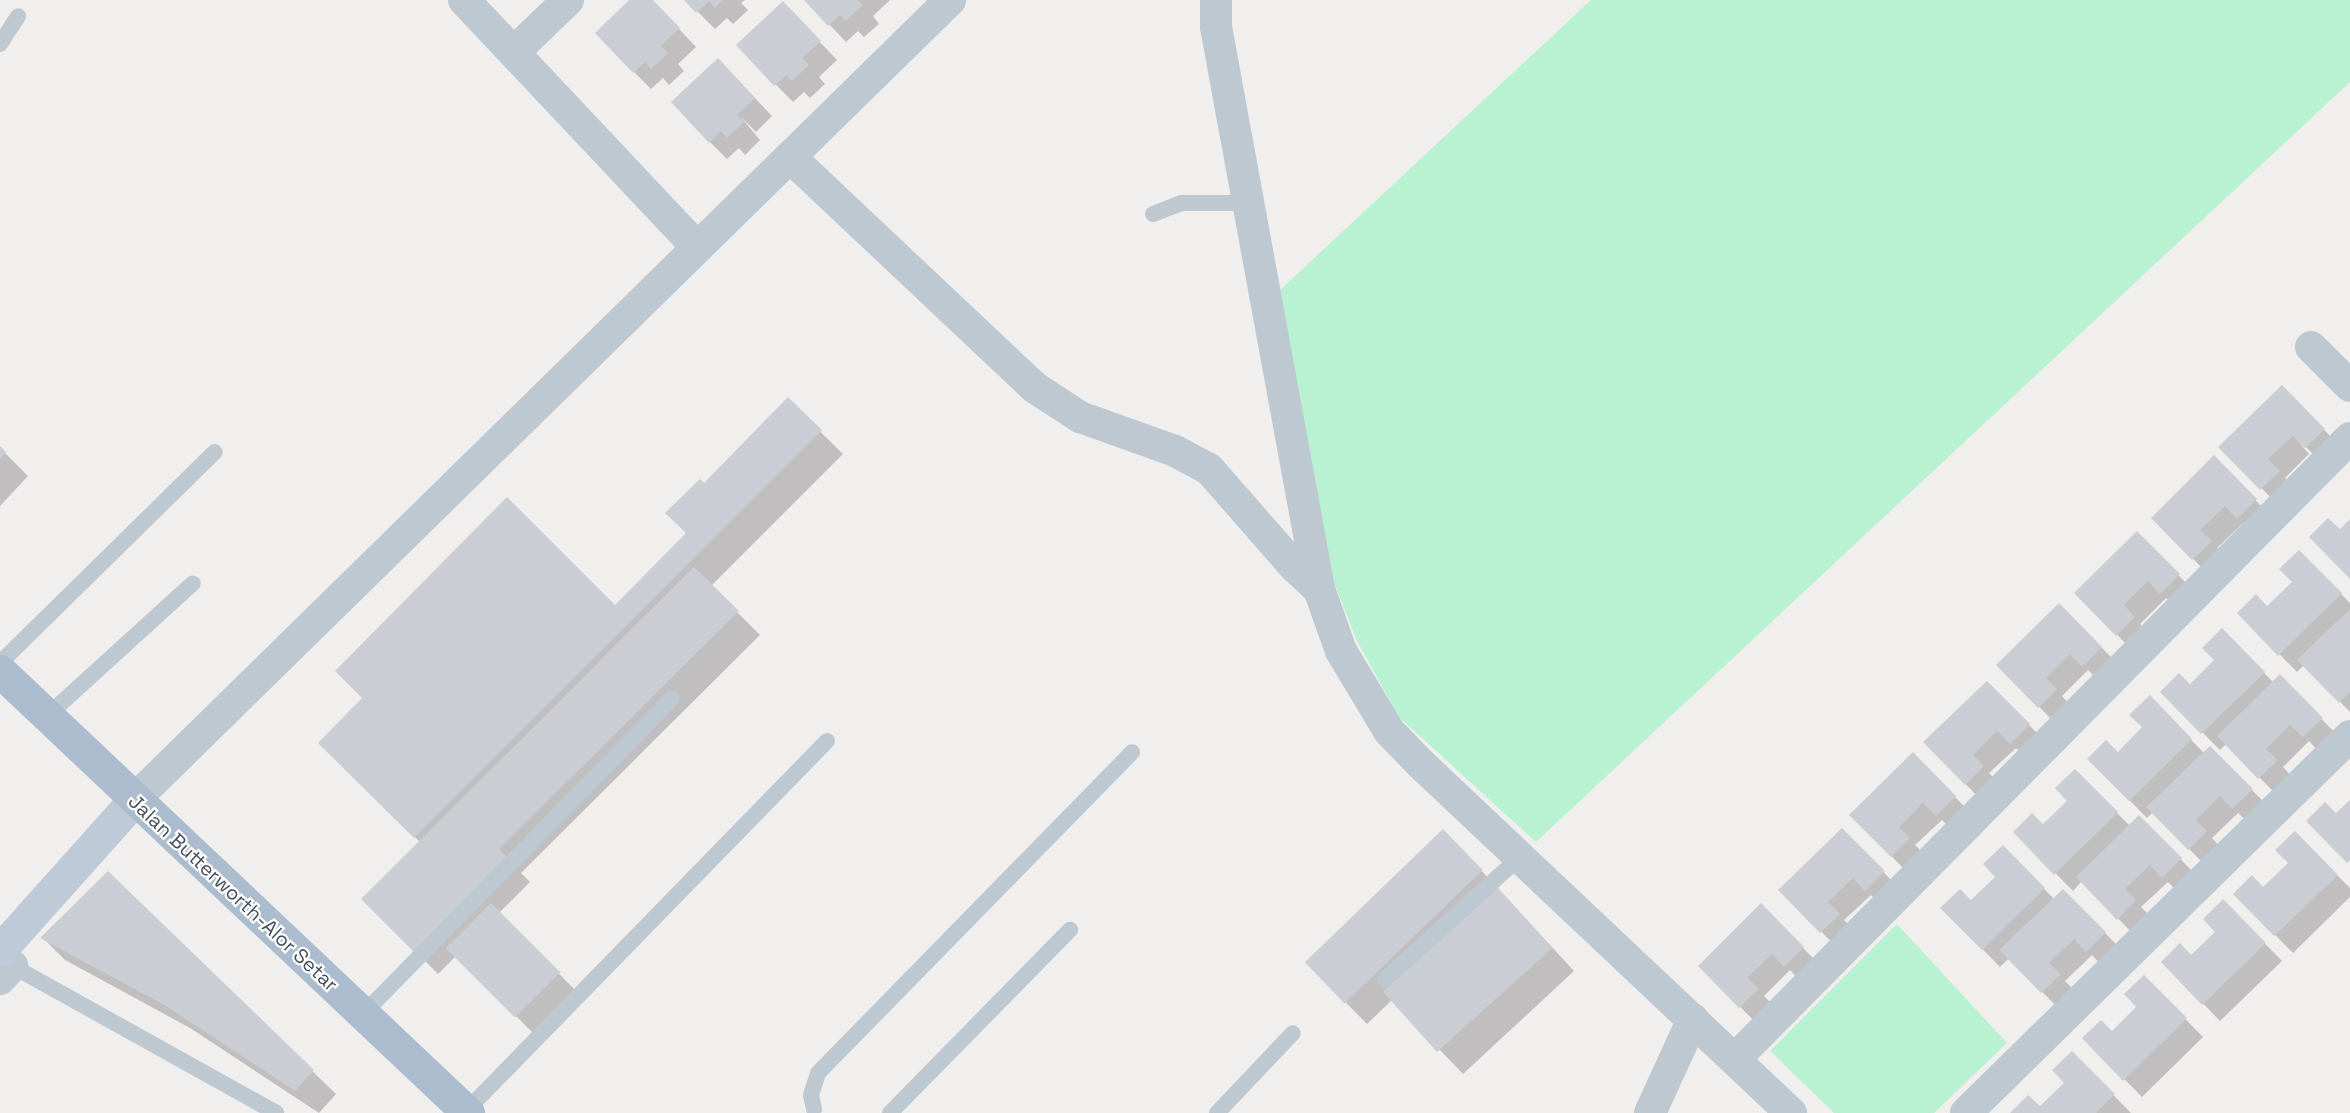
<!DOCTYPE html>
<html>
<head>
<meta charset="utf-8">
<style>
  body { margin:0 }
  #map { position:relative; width:2350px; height:1113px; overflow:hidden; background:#f1eeee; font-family:"Space Grotesk",sans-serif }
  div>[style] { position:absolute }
  .green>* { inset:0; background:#b9f2d2 }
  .shadow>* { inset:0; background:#0003 }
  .building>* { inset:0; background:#cacdd3; transform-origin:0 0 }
  .lane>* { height:16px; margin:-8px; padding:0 8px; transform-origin:8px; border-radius:8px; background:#bec8d1 }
  .street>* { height:32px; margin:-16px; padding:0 16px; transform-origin:16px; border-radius:16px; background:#bec8d1 }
  .secondary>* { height:33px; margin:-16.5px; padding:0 16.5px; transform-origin:16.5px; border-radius:16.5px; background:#bfcad9 }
  .primary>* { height:33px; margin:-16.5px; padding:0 16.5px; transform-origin:16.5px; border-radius:16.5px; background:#acbccf }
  span { translate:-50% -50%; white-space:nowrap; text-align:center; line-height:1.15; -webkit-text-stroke:4.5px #fff; paint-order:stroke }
  .street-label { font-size:20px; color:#45505d }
</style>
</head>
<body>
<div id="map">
  <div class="green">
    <div style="clip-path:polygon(1591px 0,2350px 0,2350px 82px,1536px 842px,1399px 717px,1357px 641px,1333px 580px,1280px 290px)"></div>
    <div style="clip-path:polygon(1897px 924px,2007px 1043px,1934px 1113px,1834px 1113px,1770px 1051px)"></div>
  </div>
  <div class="shadow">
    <div style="clip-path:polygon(632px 0,652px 0,696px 47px,678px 64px,684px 71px,669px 85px,663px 78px,651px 89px,634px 72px)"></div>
    <div style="clip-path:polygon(686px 0,745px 0,741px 3px,748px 10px,733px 24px,727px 18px,715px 29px)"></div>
    <div style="clip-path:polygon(806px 0,890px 0,873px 16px,879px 24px,864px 37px,858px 31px,846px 42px)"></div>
    <div style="clip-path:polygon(800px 21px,837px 60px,819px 77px,825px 84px,810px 98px,804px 92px,793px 102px,738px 46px)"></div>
    <div style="clip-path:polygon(735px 77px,772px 116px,756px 132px,740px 116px,760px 140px,745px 155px,739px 148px,727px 159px,710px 142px)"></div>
    <div style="clip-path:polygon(2282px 387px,2341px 447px,2324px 465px,2288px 429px,2309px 454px,2285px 478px,2296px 489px,2279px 506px,2221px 447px)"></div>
    <div style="clip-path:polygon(788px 400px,843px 454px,711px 586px,760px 635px,521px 873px,530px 882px,499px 913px,576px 991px,534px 1034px,456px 956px,438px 974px,364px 899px,420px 842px,320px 743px,615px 607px,688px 533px,704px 485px)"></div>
    <div style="clip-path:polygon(0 448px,28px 476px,0 506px)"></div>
    <div style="clip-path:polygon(2214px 458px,2273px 518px,2255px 535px,2243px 523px,2217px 548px,2228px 560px,2211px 577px,2153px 518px)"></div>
    <div style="clip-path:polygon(2137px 533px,2196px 593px,2179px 610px,2166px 598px,2140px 624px,2151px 635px,2134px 652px,2076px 593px)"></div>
    <div style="clip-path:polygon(2299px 552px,2350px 603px,2350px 712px,2304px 665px,2297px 672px,2239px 613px,2267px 608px,2294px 582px)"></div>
    <div style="clip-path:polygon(2059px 605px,2119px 665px,2101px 683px,2088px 670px,2062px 696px,2073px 708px,2056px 724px,1998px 665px)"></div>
    <div style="clip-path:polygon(2222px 630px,2274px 683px,2280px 676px,2339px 737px,2321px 754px,2309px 741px,2283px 767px,2294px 779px,2277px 795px,2226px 744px,2220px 750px,2162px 692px,2190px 686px,2217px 660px)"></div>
    <div style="clip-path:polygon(1987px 683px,2046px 742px,2028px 760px,2016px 748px,1989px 773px,2001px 785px,1983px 802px,1925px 742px)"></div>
    <div style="clip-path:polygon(2150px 698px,2204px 753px,2210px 748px,2269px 807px,2251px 825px,2238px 813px,2212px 838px,2223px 850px,2206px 866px,2153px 812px,2147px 818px,2089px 759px,2118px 753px,2144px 727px)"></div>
    <div style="clip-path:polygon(1913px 755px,1972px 814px,1954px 832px,1942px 820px,1915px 845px,1926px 856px,1909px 874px,1851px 815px)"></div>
    <div style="clip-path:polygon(2075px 771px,2130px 826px,2139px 817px,2198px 877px,2180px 894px,2168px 882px,2141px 907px,2153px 919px,2135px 936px,2082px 881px,2073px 891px,2015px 832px,2043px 826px,2069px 801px)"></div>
    <div style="clip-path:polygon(1842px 830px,1901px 890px,1883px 907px,1871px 895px,1844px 920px,1856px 932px,1838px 949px,1781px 890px)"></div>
    <div style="clip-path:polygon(2295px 833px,2350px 888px,2350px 897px,2293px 953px,2235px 894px,2264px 889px,2290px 863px)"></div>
    <div style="clip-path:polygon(2003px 847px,2054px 899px,2063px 891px,2122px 950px,2104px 968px,2092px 955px,2065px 981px,2077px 993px,2059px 1009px,2009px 958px,2000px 967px,1942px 908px,1971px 902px,1997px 877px)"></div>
    <div style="clip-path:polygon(1466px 854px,1574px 971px,1463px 1074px,1392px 1000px,1367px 1024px,1306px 962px)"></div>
    <div style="clip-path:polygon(108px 873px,336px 1094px,319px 1113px,190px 1028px,65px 960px,43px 938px)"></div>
    <div style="clip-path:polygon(2223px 901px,2282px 961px,2220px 1021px,2163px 962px,2192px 957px,2218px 932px)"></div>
    <div style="clip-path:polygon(1761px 906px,1820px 965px,1802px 983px,1790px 970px,1764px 996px,1775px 1007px,1758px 1025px,1700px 966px)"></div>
    <div style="clip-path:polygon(2144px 977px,2203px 1037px,2142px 1097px,2084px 1038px,2112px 1033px,2138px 1007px)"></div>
    <div style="clip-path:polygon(2072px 1053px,2131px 1113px,2012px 1113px,2039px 1108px,2066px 1083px)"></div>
  </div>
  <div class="building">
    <div style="clip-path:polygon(629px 0,653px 0,680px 28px,661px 46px,668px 53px,651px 69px,645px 62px,633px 73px,595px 33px)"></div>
    <div style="clip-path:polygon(684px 0,723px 0,715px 8px,709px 1px,696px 13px)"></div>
    <div style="clip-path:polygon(804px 0,858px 0,863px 5px,846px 21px,840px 15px,828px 26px)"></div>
    <div style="clip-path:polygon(783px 1px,821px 41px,802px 58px,809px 65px,792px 81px,786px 75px,774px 86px,736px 45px)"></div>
    <div style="clip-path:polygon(718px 58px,755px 98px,737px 115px,744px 122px,727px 138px,721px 131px,709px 143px,671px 102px)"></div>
    <div style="clip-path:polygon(2282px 385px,2325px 429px,2305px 448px,2293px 436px,2268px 459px,2280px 471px,2260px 490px,2218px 447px)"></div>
    <div style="clip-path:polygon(788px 397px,822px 430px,414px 838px,318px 743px,362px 698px,335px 671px,507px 497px,615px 605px,686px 533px,665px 513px,700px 479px,704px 483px)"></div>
    <div style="clip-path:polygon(0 446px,6px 452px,0 459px)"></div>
    <div style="clip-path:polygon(2214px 455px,2257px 499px,2237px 519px,2225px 506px,2200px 530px,2212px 541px,2192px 560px,2151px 518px)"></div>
    <div style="clip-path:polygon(2328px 518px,2340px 529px,2350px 519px,2350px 579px,2309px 537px)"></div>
    <div style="clip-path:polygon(2137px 531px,2180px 574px,2160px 594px,2148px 581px,2124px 605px,2135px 617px,2116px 636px,2074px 593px)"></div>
    <div style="clip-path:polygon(2299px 550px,2342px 593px,2278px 656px,2237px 613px,2256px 594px,2267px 606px,2292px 582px,2279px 569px)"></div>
    <div style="clip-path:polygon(694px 567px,739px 611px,499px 849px,508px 858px,414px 952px,361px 899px)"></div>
    <div style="clip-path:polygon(2059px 603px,2102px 647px,2082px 667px,2070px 654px,2046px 678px,2057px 689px,2038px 708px,1996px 665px)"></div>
    <div style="clip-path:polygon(2350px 609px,2350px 692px,2339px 703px,2297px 660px)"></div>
    <div style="clip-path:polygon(2222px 628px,2265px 672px,2201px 734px,2160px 692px,2179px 673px,2190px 684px,2214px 660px,2202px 648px)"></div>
    <div style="clip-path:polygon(2280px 674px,2323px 718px,2303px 737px,2290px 725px,2266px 749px,2278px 760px,2258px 779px,2217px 736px)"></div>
    <div style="clip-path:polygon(1987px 681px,2030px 724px,2010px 744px,1997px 731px,1973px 755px,1984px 766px,1965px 785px,1923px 742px)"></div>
    <div style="clip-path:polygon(2150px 695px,2192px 739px,2129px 801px,2087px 759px,2106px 740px,2118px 752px,2142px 727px,2129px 715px)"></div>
    <div style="clip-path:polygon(2210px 746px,2253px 789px,2232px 809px,2220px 796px,2196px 820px,2207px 831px,2188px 850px,2146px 807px)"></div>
    <div style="clip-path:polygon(1913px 752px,1956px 796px,1936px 816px,1923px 803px,1899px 827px,1910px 838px,1891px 857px,1849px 815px)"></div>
    <div style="clip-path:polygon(2075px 769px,2118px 812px,2054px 875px,2013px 832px,2032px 813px,2043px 824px,2067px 801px,2055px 788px)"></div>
    <div style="clip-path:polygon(2350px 800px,2350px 860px,2347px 863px,2306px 821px,2325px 802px,2336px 813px)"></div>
    <div style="clip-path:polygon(2139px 815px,2182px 858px,2162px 878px,2150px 865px,2125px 889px,2136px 900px,2117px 920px,2076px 877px)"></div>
    <div style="clip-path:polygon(1842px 828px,1885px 871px,1865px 891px,1853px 878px,1828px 902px,1840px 914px,1820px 933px,1778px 890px)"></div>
    <div style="left:1443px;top:829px;width:57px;height:192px;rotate:46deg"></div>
    <div style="clip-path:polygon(2295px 831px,2338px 875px,2274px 936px,2233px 894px,2252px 875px,2263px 887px,2288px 863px,2275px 850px)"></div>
    <div style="clip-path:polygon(2003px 845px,2045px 888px,1982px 950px,1940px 908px,1960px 889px,1971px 900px,1995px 877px,1983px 864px)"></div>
    <div style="clip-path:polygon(108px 871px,314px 1070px,295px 1091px,166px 1006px,40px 938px)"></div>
    <div style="left:1498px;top:888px;width:81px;height:155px;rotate:48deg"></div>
    <div style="clip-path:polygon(2063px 889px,2106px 932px,2086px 952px,2074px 939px,2049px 963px,2061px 974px,2041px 993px,1999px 950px)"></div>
    <div style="clip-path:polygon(2223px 899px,2266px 943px,2202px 1005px,2161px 962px,2180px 943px,2191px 955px,2215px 932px,2203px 919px)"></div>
    <div style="left:491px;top:903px;width:98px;height:64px;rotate:45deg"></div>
    <div style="clip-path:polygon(1761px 903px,1804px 947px,1784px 967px,1772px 954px,1747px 978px,1759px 989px,1739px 1008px,1698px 966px)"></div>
    <div style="clip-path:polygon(2144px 975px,2187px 1018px,2123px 1081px,2082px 1038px,2101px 1020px,2112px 1031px,2136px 1007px,2124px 994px)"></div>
    <div style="clip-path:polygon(2072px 1051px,2115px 1094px,2096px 1113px,2010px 1113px,2028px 1095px,2040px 1106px,2064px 1083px,2052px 1070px)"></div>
  </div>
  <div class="lane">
    <div style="left:0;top:44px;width:33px;rotate:-57deg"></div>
    <div style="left:1153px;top:214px;width:30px;rotate:-21deg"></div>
    <div style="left:1181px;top:203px;width:68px"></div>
    <div style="left:0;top:663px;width:301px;rotate:-44.5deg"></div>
    <div style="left:47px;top:716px;width:197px;rotate:-42.3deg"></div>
    <div style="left:7px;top:963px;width:308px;rotate:29.1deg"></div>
    <div style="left:1385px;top:979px;width:182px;rotate:-42.1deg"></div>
    <div style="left:363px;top:1014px;width:441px;rotate:-45.6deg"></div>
    <div style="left:814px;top:1109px;width:14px;rotate:-102deg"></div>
    <div style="left:811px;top:1095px;width:23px;rotate:-72deg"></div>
    <div style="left:818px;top:1073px;width:449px;rotate:-45.6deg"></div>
    <div style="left:466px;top:1111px;width:517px;rotate:-45.71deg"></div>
    <div style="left:890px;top:1113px;width:257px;rotate:-45.5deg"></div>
    <div style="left:1217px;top:1113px;width:110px;rotate:-46.5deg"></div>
  </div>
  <div class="street">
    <div style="left:464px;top:0;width:340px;rotate:46.7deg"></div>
    <div style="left:1216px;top:0;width:27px;rotate:90deg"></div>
    <div style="left:1216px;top:27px;width:571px;rotate:79.61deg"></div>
    <div style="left:1319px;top:589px;width:66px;rotate:70.5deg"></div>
    <div style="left:1341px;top:651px;width:93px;rotate:59deg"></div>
    <div style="left:1389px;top:731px;width:46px;rotate:45.9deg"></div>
    <div style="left:1421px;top:764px;width:509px;rotate:43.33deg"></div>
    <div style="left:514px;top:52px;width:75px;rotate:-43.9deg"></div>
    <div style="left:790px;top:157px;width:335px;rotate:43.3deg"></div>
    <div style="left:1034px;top:387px;width:55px;rotate:33.1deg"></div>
    <div style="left:1080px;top:417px;width:101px;rotate:19.7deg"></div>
    <div style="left:1175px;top:451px;width:38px;rotate:28deg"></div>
    <div style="left:1209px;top:469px;width:129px;rotate:48.8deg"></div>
    <div style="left:1294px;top:566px;width:34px;rotate:43deg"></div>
    <div style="left:2311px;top:347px;width:55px;rotate:45deg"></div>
    <div style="left:134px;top:800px;width:1143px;rotate:-44.43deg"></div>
    <div style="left:0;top:979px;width:18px;rotate:-47deg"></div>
    <div style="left:1735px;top:1059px;width:874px;rotate:-45.28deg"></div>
    <div style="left:1650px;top:1113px;width:103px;rotate:-65.4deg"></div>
    <div style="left:1966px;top:1113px;width:538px;rotate:-44.47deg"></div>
  </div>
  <div class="secondary">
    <div style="left:0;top:950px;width:201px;rotate:-48.2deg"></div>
  </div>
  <div class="primary">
    <div style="left:0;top:671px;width:644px;rotate:43.36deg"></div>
  </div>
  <div class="street-label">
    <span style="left:233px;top:893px;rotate:43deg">Jalan Butterworth-Alor Setar</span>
  </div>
</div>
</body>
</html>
